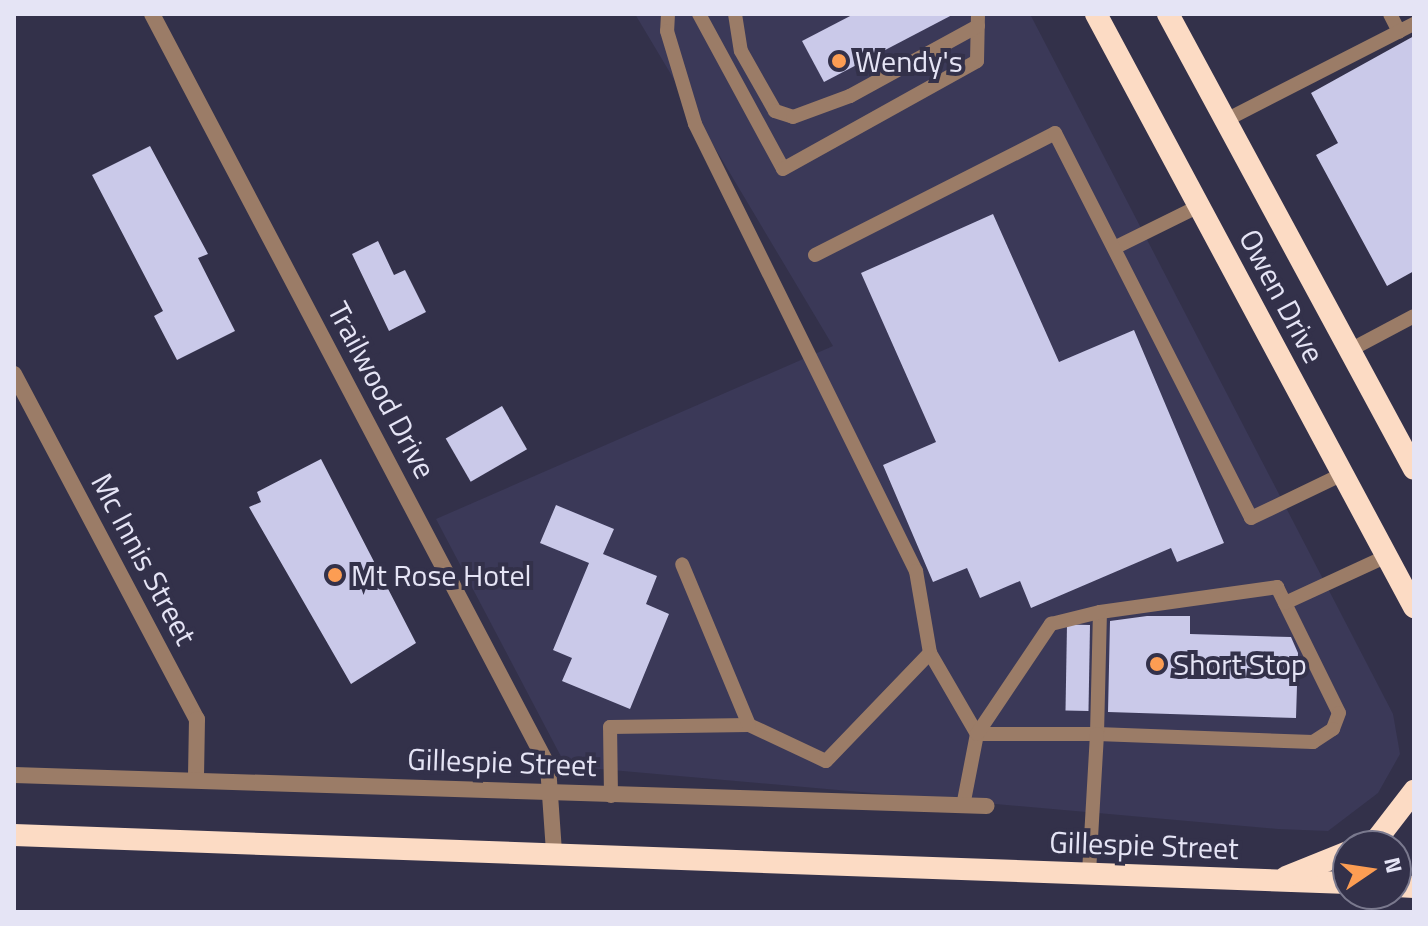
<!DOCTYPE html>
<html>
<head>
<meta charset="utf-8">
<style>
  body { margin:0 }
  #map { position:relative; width:1428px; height:926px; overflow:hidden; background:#33314a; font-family:"Titillium Web",sans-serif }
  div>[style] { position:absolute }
  .built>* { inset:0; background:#3b3958 }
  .building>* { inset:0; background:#cac9e9; transform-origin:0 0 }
  .service>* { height:14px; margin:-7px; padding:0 7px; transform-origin:7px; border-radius:7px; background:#9b7c67 }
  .minor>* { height:16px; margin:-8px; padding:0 8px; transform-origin:8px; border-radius:8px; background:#9b7c67 }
  .trunk>* { height:22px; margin:-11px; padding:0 11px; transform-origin:11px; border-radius:11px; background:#fcdbc4 }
  .dots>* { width:22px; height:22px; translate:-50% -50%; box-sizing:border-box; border:4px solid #33314a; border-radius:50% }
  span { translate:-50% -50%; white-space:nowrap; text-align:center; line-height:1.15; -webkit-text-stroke:8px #33314a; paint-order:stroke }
  .poi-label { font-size:30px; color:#e5e4f5 }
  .left { translate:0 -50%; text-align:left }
  .street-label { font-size:30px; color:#e5e4f5 }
  .frame { position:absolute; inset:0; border:16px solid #e5e4f5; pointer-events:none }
  .north { position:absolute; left:1332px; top:830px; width:80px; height:80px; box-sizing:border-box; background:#33314a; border:2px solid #7a798e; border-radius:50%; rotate:77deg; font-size:22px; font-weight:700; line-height:32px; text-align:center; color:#e5e4f5 }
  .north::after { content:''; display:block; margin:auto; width:28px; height:36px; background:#fc9d53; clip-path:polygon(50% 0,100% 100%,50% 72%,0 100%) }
</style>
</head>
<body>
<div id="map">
  <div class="built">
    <div style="clip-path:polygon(635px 14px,1030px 14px,1393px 714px,1400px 754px,1378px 793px,1328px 831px,1278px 829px,566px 766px,436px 519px,833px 346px)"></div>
  </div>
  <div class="building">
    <div style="clip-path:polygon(854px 14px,954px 14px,824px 82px,802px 41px)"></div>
    <div style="clip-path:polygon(1414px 36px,1414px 271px,1387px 286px,1316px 155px,1338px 143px,1311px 93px)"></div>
    <div style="clip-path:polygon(150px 146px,208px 254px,198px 258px,235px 331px,177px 360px,154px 316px,163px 311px,92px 175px)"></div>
    <div style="clip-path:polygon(993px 214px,1059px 362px,1134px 330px,1224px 543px,1177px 562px,1171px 548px,1031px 608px,1020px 581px,980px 598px,967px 568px,933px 582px,883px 465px,936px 442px,861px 273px)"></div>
    <div style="clip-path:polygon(378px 241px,394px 275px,405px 270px,426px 312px,389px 331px,352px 254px)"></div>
    <div style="left:502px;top:406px;width:50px;height:65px;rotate:60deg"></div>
    <div style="clip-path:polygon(321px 459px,416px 643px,351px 684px,249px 507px,261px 502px,257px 492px)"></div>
    <div style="clip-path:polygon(556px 505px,614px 529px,603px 554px,657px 576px,646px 604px,669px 614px,630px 709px,562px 681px,572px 658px,553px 650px,589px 563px,540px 543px)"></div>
    <div style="clip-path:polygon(1147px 616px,1190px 616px,1190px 634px,1291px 637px,1298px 653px,1296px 718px,1108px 712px,1110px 621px)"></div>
    <div style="left:1090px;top:625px;width:86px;height:23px;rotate:91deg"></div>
  </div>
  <div class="service">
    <div style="left:668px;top:14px;width:17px;rotate:93deg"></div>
    <div style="left:667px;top:31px;width:97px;rotate:73.2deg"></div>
    <div style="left:695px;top:124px;width:499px;rotate:63.7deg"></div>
    <div style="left:916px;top:571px;width:83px;rotate:80.3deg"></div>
    <div style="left:930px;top:653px;width:94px;rotate:59.9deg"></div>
    <div style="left:699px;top:14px;width:176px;rotate:61.5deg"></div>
    <div style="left:783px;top:169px;width:222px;rotate:-29.1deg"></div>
    <div style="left:977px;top:61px;width:47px;rotate:-88.8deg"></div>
    <div style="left:735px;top:14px;width:37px;rotate:81deg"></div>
    <div style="left:741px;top:51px;width:69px;rotate:60.5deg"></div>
    <div style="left:775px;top:111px;width:19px;rotate:18deg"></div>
    <div style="left:793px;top:117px;width:61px;rotate:-20.2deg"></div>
    <div style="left:850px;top:96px;width:146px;rotate:-28.7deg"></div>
    <div style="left:1390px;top:14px;width:20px;rotate:63deg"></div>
    <div style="left:1226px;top:120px;width:211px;rotate:-27.1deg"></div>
    <div style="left:1114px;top:248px;width:95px;rotate:-26.3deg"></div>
    <div style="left:815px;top:255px;width:269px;rotate:-26.9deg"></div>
    <div style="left:1055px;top:133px;width:432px;rotate:63deg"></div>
    <div style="left:1251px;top:518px;width:102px;rotate:-25.6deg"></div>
    <div style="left:1350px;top:350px;width:72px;rotate:-28deg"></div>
    <div style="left:1277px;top:587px;width:140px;rotate:63.8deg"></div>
    <div style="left:1339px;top:713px;width:17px;rotate:111deg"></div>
    <div style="left:1333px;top:729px;width:24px;rotate:147deg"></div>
    <div style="left:1313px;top:742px;width:216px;rotate:-177.9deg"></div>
    <div style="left:1097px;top:734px;width:122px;rotate:-88.6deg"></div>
    <div style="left:1100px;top:612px;width:179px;rotate:-8deg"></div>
    <div style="left:1285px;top:603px;width:112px;rotate:-24.7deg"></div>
    <div style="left:749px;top:725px;width:85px;rotate:25.1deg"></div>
    <div style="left:826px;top:761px;width:150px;rotate:-46.1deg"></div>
    <div style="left:977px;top:734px;width:120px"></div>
    <div style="left:1097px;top:734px;width:139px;rotate:93.3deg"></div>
    <div style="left:611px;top:796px;width:69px;rotate:-90.8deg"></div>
    <div style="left:610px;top:727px;width:139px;rotate:-0.8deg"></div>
    <div style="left:749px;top:725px;width:174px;rotate:-112.6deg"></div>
    <div style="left:963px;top:806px;width:73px;rotate:-79deg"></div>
    <div style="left:977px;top:734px;width:133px;rotate:-56.1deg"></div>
    <div style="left:1051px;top:624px;width:50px;rotate:-13.8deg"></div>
  </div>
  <div class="minor">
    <div style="left:152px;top:14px;width:850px;rotate:62.23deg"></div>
    <div style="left:548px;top:766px;width:86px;rotate:86deg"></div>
    <div style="left:14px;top:374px;width:391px;rotate:62.1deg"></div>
    <div style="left:197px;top:719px;width:59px;rotate:91deg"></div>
    <div style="left:14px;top:775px;width:973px;rotate:1.82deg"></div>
  </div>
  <div class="trunk">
    <div style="left:1096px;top:14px;width:673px;rotate:61.8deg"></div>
    <div style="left:1168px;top:14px;width:517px;rotate:61.6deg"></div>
    <div style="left:14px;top:835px;width:1335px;rotate:2.06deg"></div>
    <div style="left:1362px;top:846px;width:17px;rotate:-25deg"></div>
    <div style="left:1377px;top:839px;width:61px;rotate:-52.4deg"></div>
    <div style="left:1286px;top:877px;width:67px;rotate:-22deg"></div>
    <div style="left:1396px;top:886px;width:18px;rotate:3deg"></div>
  </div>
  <div class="dots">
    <div style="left:839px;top:61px;background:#fc9d53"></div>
    <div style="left:335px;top:575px;background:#fc9d53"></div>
    <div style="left:1157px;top:664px;background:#fc9d53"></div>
  </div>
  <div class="poi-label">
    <span class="left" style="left:855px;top:61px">Wendy's</span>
    <span class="left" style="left:351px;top:575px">Mt Rose Hotel</span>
    <span class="left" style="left:1173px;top:664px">Short Stop</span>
  </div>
  <div class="street-label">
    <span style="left:1282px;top:296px;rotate:62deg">Owen Drive</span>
    <span style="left:382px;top:390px;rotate:62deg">Trailwood Drive</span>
    <span style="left:144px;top:559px;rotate:62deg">Mc Innis Street</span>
    <span style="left:502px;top:762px;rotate:2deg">Gillespie Street</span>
    <span style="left:1144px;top:845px;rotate:2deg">Gillespie Street</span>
  </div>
  <div class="frame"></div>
  <div class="north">N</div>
</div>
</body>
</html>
